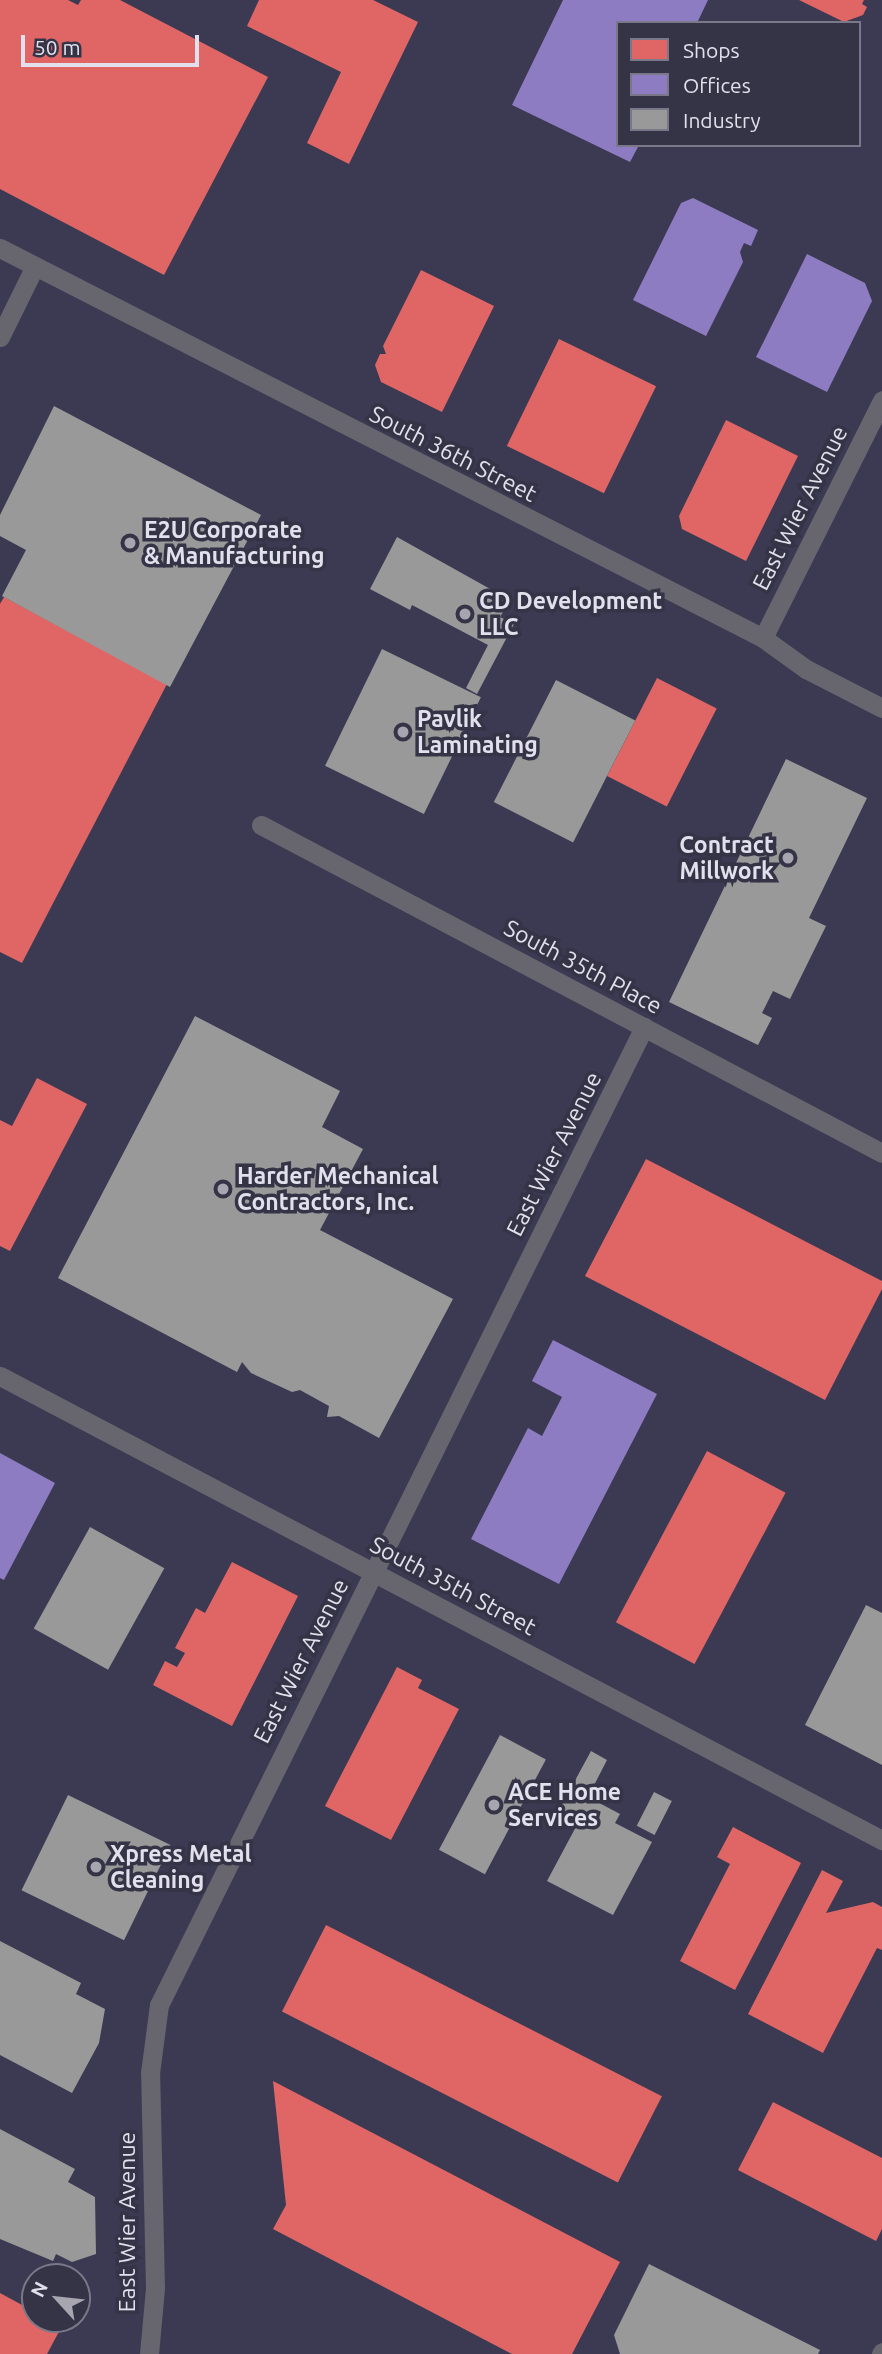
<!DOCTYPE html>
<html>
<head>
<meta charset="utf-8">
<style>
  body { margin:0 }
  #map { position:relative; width:882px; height:2354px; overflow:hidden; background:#383742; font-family:Ubuntu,sans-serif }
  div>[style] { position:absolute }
  .built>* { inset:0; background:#3c3a52 }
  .shops>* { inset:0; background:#e06666; transform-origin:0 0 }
  .offices>* { inset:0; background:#8e7cc3 }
  .industry>* { inset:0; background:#999; transform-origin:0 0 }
  .minor>* { height:19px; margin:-9.5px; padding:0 9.5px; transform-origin:9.5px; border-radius:9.5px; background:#67666e }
  .dots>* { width:19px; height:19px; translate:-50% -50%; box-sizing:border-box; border:4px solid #353346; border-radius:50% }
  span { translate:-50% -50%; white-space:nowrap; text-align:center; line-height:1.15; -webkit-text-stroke:7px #353346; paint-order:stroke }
  .street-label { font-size:23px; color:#e1e0ec }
  .poi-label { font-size:23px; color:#e1e0ec; font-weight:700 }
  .left { translate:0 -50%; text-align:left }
  .right { translate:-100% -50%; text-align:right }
  .legend { position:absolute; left:616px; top:21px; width:245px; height:126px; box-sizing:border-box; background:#353346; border:2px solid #7a7888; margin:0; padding:9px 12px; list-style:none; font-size:21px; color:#e1e0ec }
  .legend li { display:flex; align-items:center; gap:14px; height:35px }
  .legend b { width:35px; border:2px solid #7a7888 }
  .north { position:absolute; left:21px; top:2263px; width:70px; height:70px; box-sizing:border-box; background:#353346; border:2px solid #7a7888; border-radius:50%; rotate:297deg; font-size:19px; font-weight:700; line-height:28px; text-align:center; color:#e1e0ec }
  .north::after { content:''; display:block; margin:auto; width:24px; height:32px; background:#a6a5b0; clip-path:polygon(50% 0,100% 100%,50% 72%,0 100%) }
  .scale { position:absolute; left:21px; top:35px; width:178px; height:32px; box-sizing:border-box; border:4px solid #e1e0ec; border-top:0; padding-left:9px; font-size:21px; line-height:24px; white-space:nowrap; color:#e1e0ec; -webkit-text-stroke:5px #353346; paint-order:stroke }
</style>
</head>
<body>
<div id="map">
  <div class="built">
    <div style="clip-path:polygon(evenodd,0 0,882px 0,882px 2354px,0 2354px,0 0,618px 23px,859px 23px,859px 145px,618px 145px,618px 23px,0 0,35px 2277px,77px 2277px,77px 2319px,35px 2319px,35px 2277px)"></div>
  </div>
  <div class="shops">
    <div style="clip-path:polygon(0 0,68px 0,78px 5px,81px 0,120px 0,268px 77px,164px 275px,0 189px)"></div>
    <div style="clip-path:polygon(259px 0,373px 0,418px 22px,349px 164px,307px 143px,341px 72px,247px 26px)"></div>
    <div style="clip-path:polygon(799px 0,864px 0,862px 4px,867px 7px,863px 15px,844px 22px)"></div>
    <div style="clip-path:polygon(421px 270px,494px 306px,442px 412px,381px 382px,375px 365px,380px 354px,386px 354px,383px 346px)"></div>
    <div style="left:559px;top:339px;width:108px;height:119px;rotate:26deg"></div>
    <div style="clip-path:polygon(726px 420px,798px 456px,746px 561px,682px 529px,679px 516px)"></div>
    <div style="clip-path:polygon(4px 597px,167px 684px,22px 963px,0 952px,0 604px)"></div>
    <div style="left:657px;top:678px;width:67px;height:110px;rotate:27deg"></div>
    <div style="clip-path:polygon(37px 1078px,87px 1104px,10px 1251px,0 1246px,0 1120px,12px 1126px)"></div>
    <div style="clip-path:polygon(646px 1159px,882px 1281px,882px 1289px,825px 1400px,585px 1276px)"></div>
    <div style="left:707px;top:1451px;width:89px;height:194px;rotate:28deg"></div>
    <div style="clip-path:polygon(232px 1562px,298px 1596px,232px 1726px,153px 1685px,165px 1661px,177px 1667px,185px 1653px,175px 1648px,196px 1608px,205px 1613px)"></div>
    <div style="clip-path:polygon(397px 1667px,422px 1680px,418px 1688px,459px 1709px,391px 1840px,325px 1806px)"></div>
    <div style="clip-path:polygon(733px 1827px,801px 1863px,735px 1990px,680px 1961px,730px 1864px,717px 1857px)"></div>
    <div style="clip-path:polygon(822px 1870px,843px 1881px,826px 1913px,873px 1902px,882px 1907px,882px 1950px,877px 1948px,823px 2053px,748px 2014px)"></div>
    <div style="left:326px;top:1925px;width:377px;height:97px;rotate:27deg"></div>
    <div style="clip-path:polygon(273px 2081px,620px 2262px,572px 2354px,512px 2354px,273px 2229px,286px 2205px)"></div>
    <div style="clip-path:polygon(773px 2102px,882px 2158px,882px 2229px,876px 2241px,738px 2170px)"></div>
    <div style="clip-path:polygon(0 2293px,35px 2312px,35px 2319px,62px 2326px,47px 2354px,0 2354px)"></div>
  </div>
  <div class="offices">
    <div style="clip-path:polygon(563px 0,708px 0,697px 23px,618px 23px,618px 145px,639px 145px,630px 162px,512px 105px)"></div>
    <div style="clip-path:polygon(693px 198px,758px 230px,751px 246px,744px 243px,740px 252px,743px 262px,706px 336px,633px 300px,681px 203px)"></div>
    <div style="clip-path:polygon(807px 254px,865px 283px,872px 301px,827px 392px,756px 357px)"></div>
    <div style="clip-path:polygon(553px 1340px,657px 1394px,559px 1584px,471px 1539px,528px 1428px,542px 1436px,562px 1397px,532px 1381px)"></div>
    <div style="clip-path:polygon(0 1453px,55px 1483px,4px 1580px,0 1578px)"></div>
  </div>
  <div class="industry">
    <div style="clip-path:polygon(54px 406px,261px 515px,170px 687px,2px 596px,26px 550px,0 536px,0 515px)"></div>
    <div style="clip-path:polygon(397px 537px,510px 600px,500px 617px,514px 624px,477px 694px,466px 688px,488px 645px,412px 605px,410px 610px,370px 589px)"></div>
    <div style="left:382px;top:649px;width:110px;height:130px;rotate:26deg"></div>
    <div style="left:556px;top:680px;width:89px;height:137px;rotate:27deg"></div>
    <div style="clip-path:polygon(786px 759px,867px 798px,809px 918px,826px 926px,790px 999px,773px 991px,762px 1013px,772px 1018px,758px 1045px,669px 1002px)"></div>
    <div style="clip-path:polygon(195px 1016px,340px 1091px,322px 1127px,363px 1149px,320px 1230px,453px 1299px,379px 1438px,339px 1416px,327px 1417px,329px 1406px,300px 1390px,292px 1392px,251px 1373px,242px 1362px,237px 1372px,58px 1278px)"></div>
    <div style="left:90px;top:1527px;width:85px;height:116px;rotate:29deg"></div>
    <div style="clip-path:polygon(866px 1605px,882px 1613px,882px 1765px,805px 1725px)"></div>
    <div style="left:500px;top:1735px;width:52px;height:130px;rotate:28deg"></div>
    <div style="clip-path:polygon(591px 1751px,607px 1760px,588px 1797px,620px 1814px,615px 1823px,652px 1842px,613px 1915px,547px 1881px,578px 1823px,558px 1812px)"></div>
    <div style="left:654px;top:1792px;width:20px;height:38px;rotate:27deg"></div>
    <div style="left:68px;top:1795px;width:114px;height:106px;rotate:26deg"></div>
    <div style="clip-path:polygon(0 1941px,81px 1983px,76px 1994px,105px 2009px,99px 2043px,72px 2093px,0 2055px)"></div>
    <div style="clip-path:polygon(0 2129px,75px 2169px,68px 2182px,95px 2197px,96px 2254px,72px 2262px,56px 2254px,53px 2261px,0 2239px)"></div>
    <div style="clip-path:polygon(649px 2264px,820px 2350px,818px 2354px,620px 2354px,614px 2335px)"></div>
  </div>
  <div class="minor">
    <div style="left:0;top:248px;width:857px;rotate:27.07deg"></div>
    <div style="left:763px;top:638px;width:53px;rotate:35.8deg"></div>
    <div style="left:806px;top:669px;width:85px;rotate:27.2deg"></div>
    <div style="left:0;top:337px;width:79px;rotate:-63.8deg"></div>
    <div style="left:763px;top:638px;width:266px;rotate:-63.4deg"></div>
    <div style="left:261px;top:825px;width:702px;rotate:27.84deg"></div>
    <div style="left:0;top:1376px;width:997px;rotate:27.75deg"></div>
    <div style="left:149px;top:2354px;width:66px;rotate:-84.8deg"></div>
    <div style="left:155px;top:2288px;width:215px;rotate:-91.3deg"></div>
    <div style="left:150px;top:2073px;width:69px;rotate:-82.5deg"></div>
    <div style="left:159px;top:2005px;width:1092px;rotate:-63.62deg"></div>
    <div style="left:881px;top:2354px;width:2px;rotate:-63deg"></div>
  </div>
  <div class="dots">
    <div style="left:130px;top:543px;background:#a6a5b0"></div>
    <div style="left:465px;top:614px;background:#a6a5b0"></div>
    <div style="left:403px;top:732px;background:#a6a5b0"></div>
    <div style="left:788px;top:858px;background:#a6a5b0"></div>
    <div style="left:223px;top:1189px;background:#a6a5b0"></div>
    <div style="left:494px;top:1805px;background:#a6a5b0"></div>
    <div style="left:96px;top:1867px;background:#a6a5b0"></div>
  </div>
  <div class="street-label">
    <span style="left:453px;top:454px;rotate:27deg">South 36th Street</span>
    <span style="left:800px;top:508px;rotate:-63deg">East Wier Avenue</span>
    <span style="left:583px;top:967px;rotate:28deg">South 35th Place</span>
    <span style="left:554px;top:1154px;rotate:-63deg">East Wier Avenue</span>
    <span style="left:453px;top:1586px;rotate:28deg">South 35th Street</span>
    <span style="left:301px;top:1661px;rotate:-63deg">East Wier Avenue</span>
    <span style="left:127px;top:2222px;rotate:-90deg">East Wier Avenue</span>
  </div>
  <div class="poi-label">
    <span class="left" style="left:144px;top:543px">E2U Corporate<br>&amp; Manufacturing</span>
    <span class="left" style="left:479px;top:614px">CD Development<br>LLC</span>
    <span class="left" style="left:417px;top:732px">Pavlik<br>Laminating</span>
    <span class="right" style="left:774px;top:858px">Contract<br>Millwork</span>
    <span class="left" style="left:237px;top:1189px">Harder Mechanical<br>Contractors, Inc.</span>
    <span class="left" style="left:508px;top:1805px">ACE Home<br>Services</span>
    <span class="left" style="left:110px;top:1867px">Xpress Metal<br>Cleaning</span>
  </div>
  <ul class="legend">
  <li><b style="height:19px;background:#e06666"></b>Shops</li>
  <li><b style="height:19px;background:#8e7cc3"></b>Offices</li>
  <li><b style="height:19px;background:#999"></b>Industry</li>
  </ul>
  <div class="north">N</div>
  <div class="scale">50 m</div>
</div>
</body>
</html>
